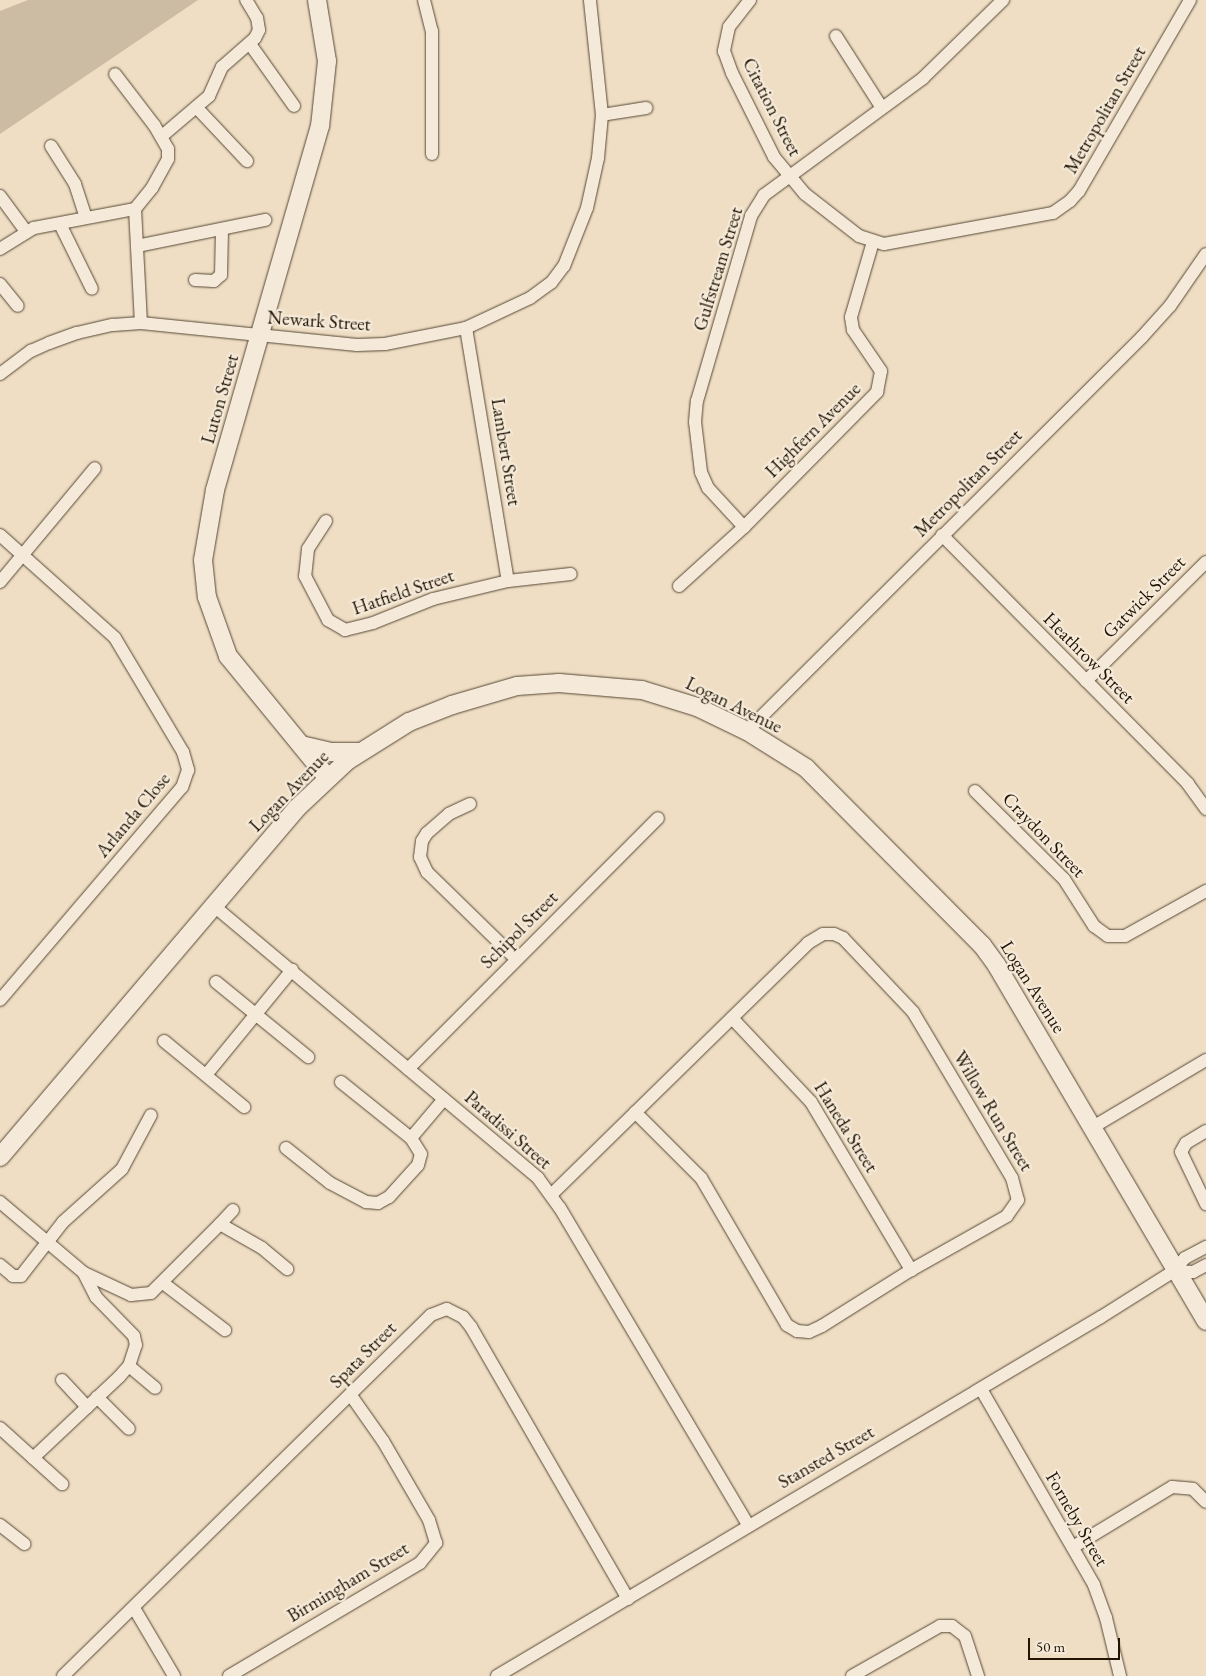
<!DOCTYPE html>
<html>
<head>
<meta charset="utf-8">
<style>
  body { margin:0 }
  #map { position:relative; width:1206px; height:1676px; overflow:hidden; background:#efdec4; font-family:"EB Garamond",serif }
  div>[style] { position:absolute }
  .green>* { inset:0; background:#ccbca3 }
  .roads { filter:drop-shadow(0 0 1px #564734) drop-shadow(0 0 1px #564734) }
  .street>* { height:12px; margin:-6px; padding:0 6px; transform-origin:6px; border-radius:6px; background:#f5ead9 }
  .secondary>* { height:18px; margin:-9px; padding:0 9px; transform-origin:9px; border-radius:9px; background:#f5ead9 }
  span { translate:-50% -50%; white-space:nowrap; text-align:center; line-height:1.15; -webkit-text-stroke:4.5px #f5ead9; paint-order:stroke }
  .street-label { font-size:19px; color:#231504 }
  .scale { position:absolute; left:1028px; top:1638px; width:92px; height:22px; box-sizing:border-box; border:2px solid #231504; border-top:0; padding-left:6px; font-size:15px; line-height:18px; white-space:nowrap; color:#231504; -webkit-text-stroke:4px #f5ead9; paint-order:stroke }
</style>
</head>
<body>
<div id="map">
  <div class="green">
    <div style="clip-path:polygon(28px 0,198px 0,0 134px,0 11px)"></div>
  </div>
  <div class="roads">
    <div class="street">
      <div style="left:424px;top:0;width:32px;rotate:76deg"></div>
      <div style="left:432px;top:31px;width:123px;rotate:90deg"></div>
      <div style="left:750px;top:0;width:34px;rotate:128deg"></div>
      <div style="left:729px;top:27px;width:25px;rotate:102deg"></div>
      <div style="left:724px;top:51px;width:23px;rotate:70deg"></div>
      <div style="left:732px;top:73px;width:94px;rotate:63.4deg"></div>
      <div style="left:774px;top:157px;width:48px;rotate:50deg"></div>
      <div style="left:805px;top:194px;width:68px;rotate:37.9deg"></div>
      <div style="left:859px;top:236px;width:26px;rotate:18deg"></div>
      <div style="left:884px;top:244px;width:172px;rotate:-10.4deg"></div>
      <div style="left:1053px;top:213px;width:21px;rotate:-35deg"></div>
      <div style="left:1070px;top:201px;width:13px;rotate:-48deg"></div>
      <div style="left:1079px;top:191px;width:221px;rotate:-59.8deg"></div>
      <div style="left:836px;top:36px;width:85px;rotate:57.4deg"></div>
      <div style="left:250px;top:44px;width:76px;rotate:54.6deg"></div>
      <div style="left:197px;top:108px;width:73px;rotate:46.7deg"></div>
      <div style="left:602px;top:115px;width:45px;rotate:-9deg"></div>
      <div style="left:162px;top:136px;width:62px;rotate:-40.4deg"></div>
      <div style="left:209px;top:96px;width:32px;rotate:-66deg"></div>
      <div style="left:222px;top:67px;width:44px;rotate:-41.3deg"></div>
      <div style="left:255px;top:38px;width:9px;rotate:-63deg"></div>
      <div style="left:259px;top:30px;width:12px;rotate:-99deg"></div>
      <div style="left:257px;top:18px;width:21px;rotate:-121deg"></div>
      <div style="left:51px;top:146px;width:45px;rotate:57.7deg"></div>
      <div style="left:75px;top:184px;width:35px;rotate:72deg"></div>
      <div style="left:0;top:196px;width:42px;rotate:53.7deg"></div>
      <div style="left:135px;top:209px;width:114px;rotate:87deg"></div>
      <div style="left:60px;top:224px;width:72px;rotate:63.8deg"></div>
      <div style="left:137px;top:246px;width:131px;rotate:-11.5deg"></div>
      <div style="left:0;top:249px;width:40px;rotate:-32deg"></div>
      <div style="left:34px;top:228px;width:103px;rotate:-10.7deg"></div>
      <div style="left:135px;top:209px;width:27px;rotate:-51deg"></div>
      <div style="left:152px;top:188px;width:33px;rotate:-61deg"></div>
      <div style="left:168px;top:159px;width:10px;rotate:-90deg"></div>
      <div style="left:168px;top:149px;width:28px;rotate:-120deg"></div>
      <div style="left:154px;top:125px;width:64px;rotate:-127.4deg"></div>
      <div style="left:195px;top:280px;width:19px;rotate:3deg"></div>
      <div style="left:214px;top:281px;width:9px;rotate:-41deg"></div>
      <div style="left:221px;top:275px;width:45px;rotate:-88.7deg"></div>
      <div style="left:0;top:284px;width:28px;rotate:51deg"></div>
      <div style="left:466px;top:328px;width:256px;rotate:80.6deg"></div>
      <div style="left:0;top:374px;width:39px;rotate:-37deg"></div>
      <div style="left:31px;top:351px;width:20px;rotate:-24deg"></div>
      <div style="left:49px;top:343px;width:30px;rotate:-20deg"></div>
      <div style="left:77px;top:333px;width:37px;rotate:-13deg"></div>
      <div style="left:113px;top:325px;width:28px;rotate:-4deg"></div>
      <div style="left:141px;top:323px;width:217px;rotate:5.8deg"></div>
      <div style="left:357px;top:345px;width:28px;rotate:-2deg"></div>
      <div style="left:385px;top:344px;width:83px;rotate:-11.2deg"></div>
      <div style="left:466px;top:328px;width:71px;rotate:-25.1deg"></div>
      <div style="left:530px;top:298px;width:26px;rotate:-36deg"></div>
      <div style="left:551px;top:283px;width:21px;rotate:-53deg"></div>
      <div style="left:564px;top:266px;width:62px;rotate:-68.4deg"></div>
      <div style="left:587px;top:208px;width:51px;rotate:-77.6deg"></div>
      <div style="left:598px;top:158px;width:43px;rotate:-84.7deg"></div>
      <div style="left:602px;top:115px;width:116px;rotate:-96deg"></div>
      <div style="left:326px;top:521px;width:33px;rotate:123deg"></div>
      <div style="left:308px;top:549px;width:27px;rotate:96deg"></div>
      <div style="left:305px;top:576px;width:50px;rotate:62.4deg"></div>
      <div style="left:328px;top:620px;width:20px;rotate:30deg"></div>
      <div style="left:345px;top:630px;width:29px;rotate:-14deg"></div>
      <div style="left:373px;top:623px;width:65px;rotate:-21.8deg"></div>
      <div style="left:433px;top:599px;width:77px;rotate:-13.5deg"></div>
      <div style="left:508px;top:581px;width:63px;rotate:-6.3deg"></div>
      <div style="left:744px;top:527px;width:53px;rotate:-132.7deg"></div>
      <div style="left:708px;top:488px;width:17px;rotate:-114deg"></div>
      <div style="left:701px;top:472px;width:50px;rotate:-96.8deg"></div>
      <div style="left:695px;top:422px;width:21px;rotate:-85deg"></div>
      <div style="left:697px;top:401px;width:193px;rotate:-73.7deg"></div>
      <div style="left:751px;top:216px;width:25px;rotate:-58deg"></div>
      <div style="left:764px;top:195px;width:197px;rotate:-36.3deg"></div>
      <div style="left:923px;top:78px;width:112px;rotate:-44.3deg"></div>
      <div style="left:0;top:535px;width:154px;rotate:41.8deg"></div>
      <div style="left:115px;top:638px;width:133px;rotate:59.2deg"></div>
      <div style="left:183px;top:752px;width:19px;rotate:74deg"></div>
      <div style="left:188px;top:770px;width:18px;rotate:109deg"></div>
      <div style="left:182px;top:787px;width:280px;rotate:130.5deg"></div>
      <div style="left:942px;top:535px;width:350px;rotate:45.3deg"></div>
      <div style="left:1188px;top:784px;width:31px;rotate:54deg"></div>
      <div style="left:0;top:582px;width:148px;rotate:-50.2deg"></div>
      <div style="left:679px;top:586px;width:88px;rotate:-42.2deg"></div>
      <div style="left:744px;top:527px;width:190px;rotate:-45.4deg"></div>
      <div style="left:877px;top:392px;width:21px;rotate:-79deg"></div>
      <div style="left:881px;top:371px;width:50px;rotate:-124.3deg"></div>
      <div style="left:853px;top:330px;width:13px;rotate:-99deg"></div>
      <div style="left:851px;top:317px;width:78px;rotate:-73.7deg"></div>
      <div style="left:1086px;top:681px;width:169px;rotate:-44.8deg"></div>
      <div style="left:747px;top:731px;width:558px;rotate:-44.93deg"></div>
      <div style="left:1142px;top:337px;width:42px;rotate:-47.9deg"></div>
      <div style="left:1170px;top:306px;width:63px;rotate:-55.3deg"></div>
      <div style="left:975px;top:791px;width:125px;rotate:44.7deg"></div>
      <div style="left:1064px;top:879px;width:56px;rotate:57.4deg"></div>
      <div style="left:1094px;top:926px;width:17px;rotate:36deg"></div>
      <div style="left:1108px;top:936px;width:17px"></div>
      <div style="left:1125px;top:936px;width:93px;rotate:-29.1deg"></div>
      <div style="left:470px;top:804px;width:23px;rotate:155deg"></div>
      <div style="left:449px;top:814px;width:29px;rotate:139deg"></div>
      <div style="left:427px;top:833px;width:9px;rotate:122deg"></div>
      <div style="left:422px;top:841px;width:16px;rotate:97deg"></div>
      <div style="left:420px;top:857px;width:17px;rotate:65deg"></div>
      <div style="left:427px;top:872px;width:124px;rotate:44.3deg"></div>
      <div style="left:214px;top:906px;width:423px;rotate:40deg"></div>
      <div style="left:538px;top:1178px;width:37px;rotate:54deg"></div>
      <div style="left:560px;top:1208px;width:369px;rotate:59.3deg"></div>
      <div style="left:216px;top:982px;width:119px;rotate:39.2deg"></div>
      <div style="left:732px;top:1018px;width:115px;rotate:46.8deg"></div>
      <div style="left:811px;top:1102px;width:196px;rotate:59.2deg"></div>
      <div style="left:164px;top:1041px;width:104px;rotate:39.5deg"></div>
      <div style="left:408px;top:1069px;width:354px;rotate:-45.1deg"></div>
      <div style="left:206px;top:1075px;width:136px;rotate:-50.7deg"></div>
      <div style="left:341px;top:1082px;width:90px;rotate:38.7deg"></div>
      <div style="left:1093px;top:1127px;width:131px;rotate:-30.7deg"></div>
      <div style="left:1206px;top:1131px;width:23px;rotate:149deg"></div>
      <div style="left:1186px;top:1143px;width:10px;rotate:119deg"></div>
      <div style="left:1181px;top:1152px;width:58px;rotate:64.3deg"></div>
      <div style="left:286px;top:1148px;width:56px;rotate:38.5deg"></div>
      <div style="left:330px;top:1183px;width:41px;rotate:27.8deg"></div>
      <div style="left:366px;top:1202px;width:12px;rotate:5deg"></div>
      <div style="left:378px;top:1203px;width:13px;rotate:-29deg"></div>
      <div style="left:389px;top:1197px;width:43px;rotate:-47.8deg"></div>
      <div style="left:418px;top:1165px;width:11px;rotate:-75deg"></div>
      <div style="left:421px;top:1154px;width:19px;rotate:-122deg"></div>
      <div style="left:411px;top:1138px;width:51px;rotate:-49.8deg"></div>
      <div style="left:551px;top:1195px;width:360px;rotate:-44.4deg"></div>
      <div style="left:808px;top:943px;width:17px;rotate:-31deg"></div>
      <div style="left:823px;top:934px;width:11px"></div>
      <div style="left:834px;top:934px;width:10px;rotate:24deg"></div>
      <div style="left:843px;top:938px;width:102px;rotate:46.6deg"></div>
      <div style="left:913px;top:1012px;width:193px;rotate:59.2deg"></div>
      <div style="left:1012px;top:1178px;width:23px;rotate:75deg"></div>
      <div style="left:1018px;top:1200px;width:19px;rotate:125deg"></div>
      <div style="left:1007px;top:1216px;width:110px;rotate:150.6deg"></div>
      <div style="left:911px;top:1270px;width:105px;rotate:147.8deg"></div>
      <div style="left:822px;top:1326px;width:14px;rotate:155deg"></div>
      <div style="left:809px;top:1332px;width:12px;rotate:-175deg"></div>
      <div style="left:797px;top:1331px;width:12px;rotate:-149deg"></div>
      <div style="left:787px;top:1325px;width:170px;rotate:-120.3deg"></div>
      <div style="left:701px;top:1178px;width:93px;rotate:-135deg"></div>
      <div style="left:0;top:1202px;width:110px;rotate:40.2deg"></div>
      <div style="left:84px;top:1273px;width:52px;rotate:25.1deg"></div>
      <div style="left:131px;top:1295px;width:20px;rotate:-6deg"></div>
      <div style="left:151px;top:1293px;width:98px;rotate:-45deg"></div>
      <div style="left:220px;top:1224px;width:48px;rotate:29.7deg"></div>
      <div style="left:262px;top:1248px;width:33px;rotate:40deg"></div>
      <div style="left:220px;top:1224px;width:19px;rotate:-47deg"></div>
      <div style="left:0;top:1265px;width:17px;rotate:40deg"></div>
      <div style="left:13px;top:1276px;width:8px"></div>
      <div style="left:21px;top:1276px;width:68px;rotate:-52.1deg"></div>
      <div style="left:63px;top:1222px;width:79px;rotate:-41.9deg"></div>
      <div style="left:122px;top:1169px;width:61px;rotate:-61.8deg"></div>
      <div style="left:1174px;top:1271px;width:19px;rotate:3deg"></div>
      <div style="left:1193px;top:1272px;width:15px;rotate:-28deg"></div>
      <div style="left:163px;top:1283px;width:78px;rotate:37.2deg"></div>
      <div style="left:129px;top:1366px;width:34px;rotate:40deg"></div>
      <div style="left:62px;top:1380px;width:37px;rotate:47deg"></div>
      <div style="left:981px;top:1389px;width:226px;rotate:60deg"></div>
      <div style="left:1094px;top:1585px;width:35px;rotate:70deg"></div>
      <div style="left:1106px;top:1618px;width:60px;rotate:76.4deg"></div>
      <div style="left:97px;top:1397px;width:45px;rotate:45deg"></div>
      <div style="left:0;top:1428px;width:84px;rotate:42.1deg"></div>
      <div style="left:33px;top:1458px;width:118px;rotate:-43.3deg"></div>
      <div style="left:119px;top:1377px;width:15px;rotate:-48deg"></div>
      <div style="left:129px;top:1366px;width:22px;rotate:-72deg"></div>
      <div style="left:136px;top:1345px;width:9px;rotate:-103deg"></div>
      <div style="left:134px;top:1336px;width:54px;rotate:-134.3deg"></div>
      <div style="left:96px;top:1297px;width:27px;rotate:-117deg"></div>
      <div style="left:0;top:1525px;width:31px;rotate:38deg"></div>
      <div style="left:1073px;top:1547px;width:116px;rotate:-31.2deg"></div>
      <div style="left:1172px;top:1487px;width:21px;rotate:5deg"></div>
      <div style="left:1193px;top:1489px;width:18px;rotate:45deg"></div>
      <div style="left:134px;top:1608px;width:79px;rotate:59.5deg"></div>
      <div style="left:63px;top:1676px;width:516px;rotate:-44.45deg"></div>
      <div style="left:431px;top:1315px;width:17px;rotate:-21deg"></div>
      <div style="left:447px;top:1309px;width:18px;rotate:27deg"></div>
      <div style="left:463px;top:1317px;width:13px;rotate:51deg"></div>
      <div style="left:471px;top:1327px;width:314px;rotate:60deg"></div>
      <div style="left:229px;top:1676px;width:222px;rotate:-30.6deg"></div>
      <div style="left:420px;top:1563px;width:26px;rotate:-51deg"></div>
      <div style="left:436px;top:1543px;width:24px;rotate:-107deg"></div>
      <div style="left:429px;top:1520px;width:91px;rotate:-120.2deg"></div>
      <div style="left:383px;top:1441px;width:57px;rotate:-125.1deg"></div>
      <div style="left:497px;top:1676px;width:703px;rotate:-30.73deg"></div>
      <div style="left:1101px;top:1317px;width:86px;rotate:-32.2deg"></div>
      <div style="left:1174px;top:1271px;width:17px;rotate:-50deg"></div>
      <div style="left:1185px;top:1258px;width:24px;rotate:-28deg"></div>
      <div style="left:852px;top:1676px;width:101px;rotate:-29.6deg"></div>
      <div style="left:940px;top:1626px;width:12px"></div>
      <div style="left:952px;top:1626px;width:16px;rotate:38deg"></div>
      <div style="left:965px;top:1636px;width:42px;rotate:72deg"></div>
    </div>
    <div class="secondary">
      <div style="left:317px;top:0;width:62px;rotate:80.7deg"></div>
      <div style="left:327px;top:61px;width:65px;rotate:96.1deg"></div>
      <div style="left:320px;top:126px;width:379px;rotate:106.1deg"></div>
      <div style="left:215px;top:490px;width:71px;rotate:99.7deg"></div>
      <div style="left:203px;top:560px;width:37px;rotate:84deg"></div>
      <div style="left:207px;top:597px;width:63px;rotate:70.4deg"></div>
      <div style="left:228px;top:656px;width:156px;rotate:50.7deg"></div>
      <div style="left:301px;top:745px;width:32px;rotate:13deg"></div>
      <div style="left:332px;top:752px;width:27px"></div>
      <div style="left:0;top:1157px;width:458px;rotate:-49.6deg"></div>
      <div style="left:297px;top:808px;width:69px;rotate:-43.2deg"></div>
      <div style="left:347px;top:761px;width:73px;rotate:-32.2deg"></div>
      <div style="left:409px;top:722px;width:46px;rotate:-21.6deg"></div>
      <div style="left:452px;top:705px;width:68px;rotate:-16.3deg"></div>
      <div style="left:517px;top:686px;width:42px;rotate:-4.1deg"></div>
      <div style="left:559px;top:683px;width:83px;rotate:4.8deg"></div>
      <div style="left:642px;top:690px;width:58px;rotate:17.2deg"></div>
      <div style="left:697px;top:707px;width:55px;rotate:25.6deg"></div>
      <div style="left:747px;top:731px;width:70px;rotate:32.1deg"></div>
      <div style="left:806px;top:768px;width:250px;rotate:45.2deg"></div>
      <div style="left:982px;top:945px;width:26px;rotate:54deg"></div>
      <div style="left:997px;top:966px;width:412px;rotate:59.5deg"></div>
    </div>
  </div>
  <div class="street-label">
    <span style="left:772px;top:107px;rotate:63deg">Citation Street</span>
    <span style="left:1105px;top:110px;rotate:-60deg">Metropolitan Street</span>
    <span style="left:718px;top:269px;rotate:-73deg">Gulfstream Street</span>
    <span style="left:319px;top:321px;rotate:4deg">Newark Street</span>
    <span style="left:220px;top:399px;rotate:-74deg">Luton Street</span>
    <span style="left:813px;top:430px;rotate:-45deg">Highfern Avenue</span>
    <span style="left:506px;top:452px;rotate:81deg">Lambert Street</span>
    <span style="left:968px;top:483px;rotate:-45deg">Metropolitan Street</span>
    <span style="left:403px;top:592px;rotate:-19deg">Hatfield Street</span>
    <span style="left:1144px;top:597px;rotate:-45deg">Gatwick Street</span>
    <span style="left:1089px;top:658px;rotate:45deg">Heathrow Street</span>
    <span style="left:734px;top:705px;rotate:26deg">Logan Avenue</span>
    <span style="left:289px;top:791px;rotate:-46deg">Logan Avenue</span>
    <span style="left:133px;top:815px;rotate:-50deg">Arlanda Close</span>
    <span style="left:1044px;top:835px;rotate:46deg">Craydon Street</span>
    <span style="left:519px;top:930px;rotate:-45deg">Schipol Street</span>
    <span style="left:1033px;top:987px;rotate:58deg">Logan Avenue</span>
    <span style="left:993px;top:1111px;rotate:59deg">Willow Run Street</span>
    <span style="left:846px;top:1127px;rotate:58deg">Haneda Street</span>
    <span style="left:508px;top:1130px;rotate:41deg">Paradissi Street</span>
    <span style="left:363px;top:1355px;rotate:-45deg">Spata Street</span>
    <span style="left:826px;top:1457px;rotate:-30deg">Stansted Street</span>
    <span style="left:1077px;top:1519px;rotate:60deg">Forneby Street</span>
    <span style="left:348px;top:1582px;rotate:-31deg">Birmingham Street</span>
  </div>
  <div class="scale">50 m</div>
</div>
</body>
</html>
